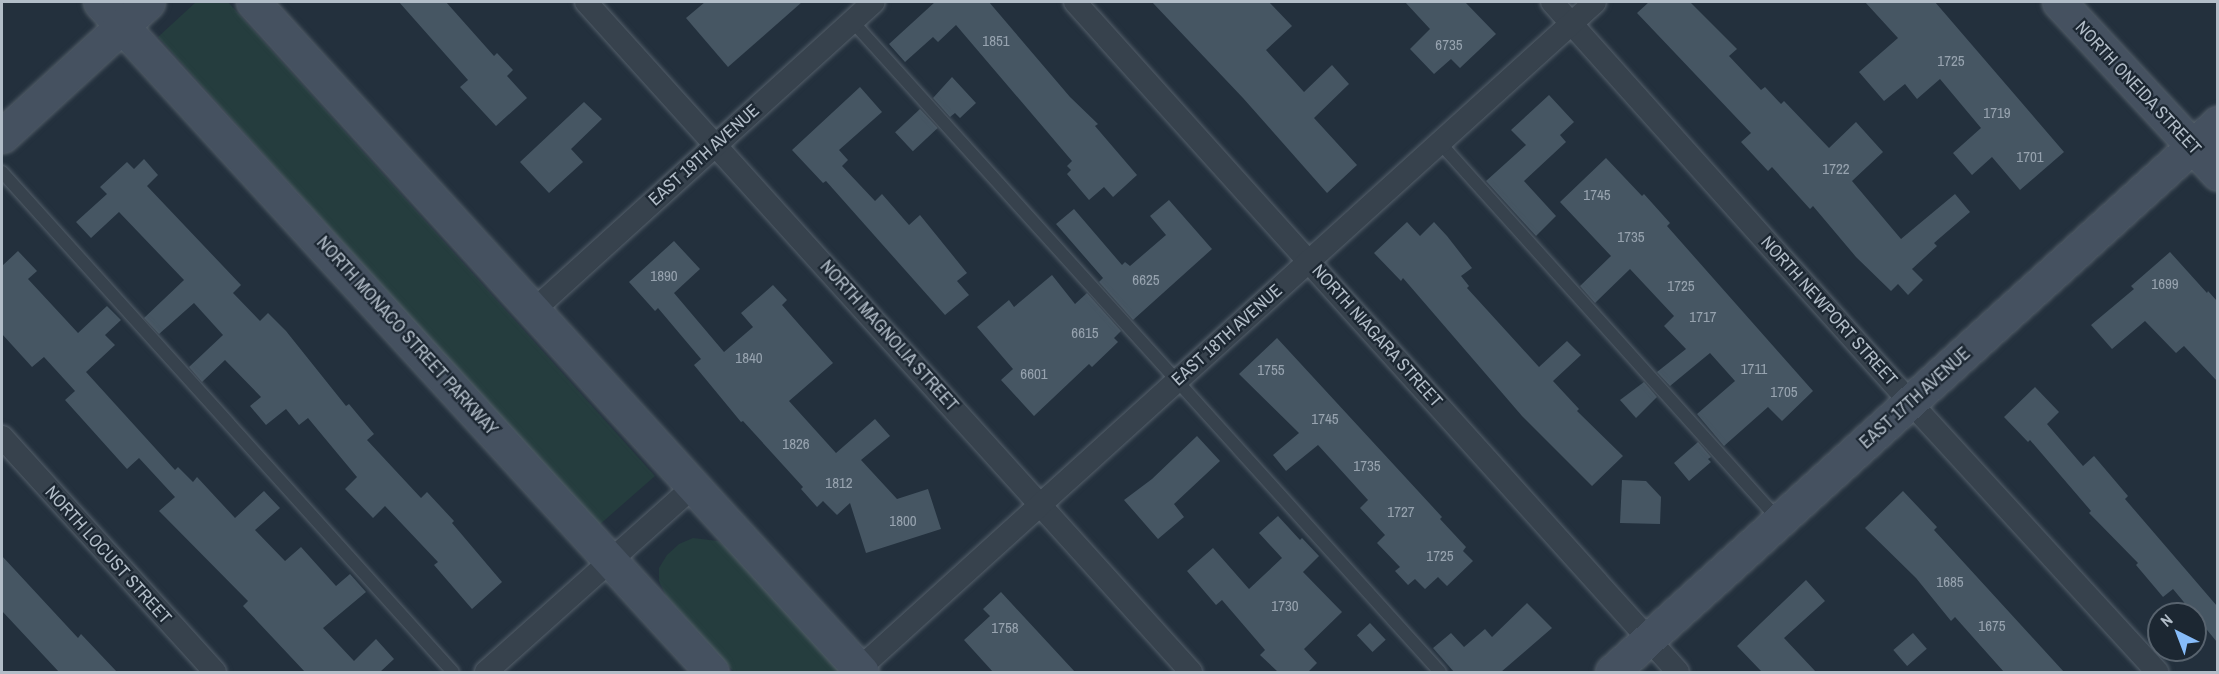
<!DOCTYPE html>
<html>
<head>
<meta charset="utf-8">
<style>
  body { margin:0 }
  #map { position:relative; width:2219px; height:674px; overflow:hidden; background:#23303d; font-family:"Archivo Narrow",sans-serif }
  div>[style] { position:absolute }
  .green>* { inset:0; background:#253d3e }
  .building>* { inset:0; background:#465663; transform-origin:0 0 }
  .roads { filter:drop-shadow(0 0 2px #55606b) drop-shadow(0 0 2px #55606b) }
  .lane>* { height:12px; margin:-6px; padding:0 6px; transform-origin:6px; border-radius:6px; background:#37424d }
  .street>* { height:22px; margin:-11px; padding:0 11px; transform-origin:11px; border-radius:11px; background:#37424d }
  .secondary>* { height:33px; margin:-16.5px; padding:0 16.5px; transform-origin:16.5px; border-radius:16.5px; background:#455160 }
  span { translate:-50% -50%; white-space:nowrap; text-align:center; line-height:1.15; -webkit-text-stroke:4.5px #1c2732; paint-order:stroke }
  .number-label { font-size:15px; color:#97a3af }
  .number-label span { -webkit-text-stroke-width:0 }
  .street-label { font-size:18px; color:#b2bdc8 }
  .frame { position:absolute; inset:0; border:3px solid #b2bdc8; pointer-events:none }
  .north { position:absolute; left:2147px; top:602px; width:60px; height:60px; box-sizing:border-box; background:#1c2732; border:2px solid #58636e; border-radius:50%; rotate:318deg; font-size:16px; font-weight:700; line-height:24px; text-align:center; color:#b2bdc8 }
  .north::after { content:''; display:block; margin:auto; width:21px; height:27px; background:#87bcf9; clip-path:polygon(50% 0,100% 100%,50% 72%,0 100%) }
</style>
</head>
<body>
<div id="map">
  <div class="green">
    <div style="clip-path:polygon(196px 2px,228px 2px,655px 476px,598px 526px,158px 37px)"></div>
    <div style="clip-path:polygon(693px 538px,718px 541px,730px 550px,842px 672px,734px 672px,666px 596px,659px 581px,659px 568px,667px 555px,679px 544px)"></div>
  </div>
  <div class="building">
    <div style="clip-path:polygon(399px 2px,446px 2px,494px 56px,497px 53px,513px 70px,507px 76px,527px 98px,496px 126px,460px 87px,468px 80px)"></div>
    <div style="clip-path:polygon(705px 2px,802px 2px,728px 67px,686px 18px)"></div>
    <div style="clip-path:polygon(935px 2px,989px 2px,1070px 97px,1098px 124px,1095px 126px,1137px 175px,1113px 197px,1104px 187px,1089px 200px,1067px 174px,1071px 170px,1067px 166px,1072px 161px,956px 25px,938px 42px,933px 37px,905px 62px,889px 44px)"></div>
    <div style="clip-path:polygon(1152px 2px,1269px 2px,1292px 26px,1266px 50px,1304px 92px,1332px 65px,1349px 84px,1314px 118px,1357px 165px,1327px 193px,1243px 98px)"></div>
    <div style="clip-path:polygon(1405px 2px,1465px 2px,1496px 34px,1460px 68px,1451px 59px,1434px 74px,1410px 49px,1430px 29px)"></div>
    <div style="clip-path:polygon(1649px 2px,1690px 2px,1737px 49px,1729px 56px,1761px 90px,1765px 87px,1781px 104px,1784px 101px,1829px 148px,1856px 122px,1883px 152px,1852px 181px,1901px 239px,1955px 194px,1970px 212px,1934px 243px,1937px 246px,1912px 269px,1923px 280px,1908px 295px,1898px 284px,1891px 291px,1856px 257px,1813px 206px,1810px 209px,1772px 167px,1768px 171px,1741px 142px,1751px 133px,1637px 13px)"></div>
    <div style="clip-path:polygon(1865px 2px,1935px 2px,2064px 152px,2020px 190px,1992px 157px,1972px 175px,1953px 153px,1981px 128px,1940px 79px,1917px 99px,1905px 84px,1884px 101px,1859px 72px,1898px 38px)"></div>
    <div style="clip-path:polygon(952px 77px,976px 103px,960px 118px,955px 113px,950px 117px,933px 98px)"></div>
    <div style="clip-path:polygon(860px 87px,882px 112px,839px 150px,848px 160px,842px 166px,875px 201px,882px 194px,909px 225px,920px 215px,967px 273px,957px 281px,969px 295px,945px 315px,826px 181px,823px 183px,792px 150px)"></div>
    <div style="clip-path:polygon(1549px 95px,1574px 122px,1560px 135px,1566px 142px,1524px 181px,1556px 216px,1536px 236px,1486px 181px,1526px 145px,1511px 130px)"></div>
    <div style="clip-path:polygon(584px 102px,602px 119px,571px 149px,583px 162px,549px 193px,520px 162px)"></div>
    <div style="left:920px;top:109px;width:26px;height:34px;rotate:47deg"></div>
    <div style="clip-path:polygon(1606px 158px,1642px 196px,1644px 194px,1670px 223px,1667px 226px,1813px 391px,1782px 421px,1768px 407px,1724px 446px,1697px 414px,1735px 381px,1710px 353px,1670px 386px,1657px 372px,1686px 349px,1664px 326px,1674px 316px,1630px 269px,1595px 303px,1580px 286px,1611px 256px,1560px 202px)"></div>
    <div style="clip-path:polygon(144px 159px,158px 175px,147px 186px,241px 285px,233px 293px,260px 321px,268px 313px,286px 331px,346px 406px,349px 404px,374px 434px,367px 440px,421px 498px,427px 492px,454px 521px,452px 523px,502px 582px,472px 609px,434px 565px,438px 562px,385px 506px,373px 518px,345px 489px,357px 477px,308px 418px,299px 425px,286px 409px,266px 425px,250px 406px,261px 397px,225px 360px,202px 382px,189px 367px,223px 335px,194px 303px,159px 334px,144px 318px,184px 280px,119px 212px,91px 238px,76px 222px,107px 194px,100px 187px,127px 162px,134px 169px)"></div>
    <div style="clip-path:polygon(1169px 200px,1212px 249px,1133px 320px,1099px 282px,1103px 278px,1056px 224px,1074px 209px,1122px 265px,1125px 262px,1130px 266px,1166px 235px,1150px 216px)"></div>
    <div style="clip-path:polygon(1407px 222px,1420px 236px,1434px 222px,1447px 236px,1472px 268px,1461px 276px,1469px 286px,1467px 288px,1539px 367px,1567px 341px,1581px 355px,1553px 381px,1579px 409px,1577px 411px,1623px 456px,1592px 486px,1522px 416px,1403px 278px,1401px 281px,1374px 253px)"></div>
    <div style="clip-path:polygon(674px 241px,700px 269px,674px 293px,724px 352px,753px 327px,741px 313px,773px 285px,787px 300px,782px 305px,833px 363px,789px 401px,836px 453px,875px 419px,890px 436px,861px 460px,897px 499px,928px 489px,941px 529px,866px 553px,850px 503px,837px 515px,823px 501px,817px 507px,801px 489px,803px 487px,743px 421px,741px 422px,694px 365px,701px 359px,658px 308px,655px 311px,629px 282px)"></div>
    <div style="clip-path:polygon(18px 251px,37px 271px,28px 279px,78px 333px,107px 306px,121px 320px,105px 335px,115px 345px,86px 372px,175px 470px,178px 467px,193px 482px,197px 477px,235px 518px,264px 491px,280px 508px,255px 530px,285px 561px,301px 547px,336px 586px,350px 574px,366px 592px,323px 628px,354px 661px,376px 639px,394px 659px,380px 672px,305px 672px,243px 606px,248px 601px,159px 511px,175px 497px,139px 458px,127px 469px,65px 400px,75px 391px,44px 357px,32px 367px,2px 334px,2px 266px)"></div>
    <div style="clip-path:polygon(2170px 252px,2207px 293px,2208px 291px,2217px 301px,2217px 381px,2184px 346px,2176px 353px,2145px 321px,2112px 349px,2091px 325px,2134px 289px,2131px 286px)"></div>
    <div style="clip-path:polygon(1052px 275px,1075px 304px,1087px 293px,1121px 331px,1114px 338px,1118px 342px,1092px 367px,1089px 364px,1034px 416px,1001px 380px,1013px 369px,977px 327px,1009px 300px,1014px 307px)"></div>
    <div style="clip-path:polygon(1277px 338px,1442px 517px,1440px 519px,1466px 547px,1463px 551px,1473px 561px,1447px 586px,1438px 577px,1425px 589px,1415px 579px,1408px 585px,1395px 571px,1400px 567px,1377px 543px,1385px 535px,1360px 508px,1368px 500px,1318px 445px,1286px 471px,1273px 455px,1299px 433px,1239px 374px)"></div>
    <div style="clip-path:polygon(1644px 382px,1657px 397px,1636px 418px,1620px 400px)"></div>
    <div style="clip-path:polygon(2035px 387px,2059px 412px,2047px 424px,2083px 466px,2094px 456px,2128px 496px,2125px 499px,2217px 606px,2217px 642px,2173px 589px,2163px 597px,2136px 565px,2138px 563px,2089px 513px,2091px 511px,2030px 440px,2028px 442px,2004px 417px)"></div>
    <div style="clip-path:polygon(1197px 436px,1220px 461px,1174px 504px,1184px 517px,1158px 539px,1124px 500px,1152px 479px)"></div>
    <div style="clip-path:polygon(1698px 442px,1711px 457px,1708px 459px,1711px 462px,1689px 481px,1674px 463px)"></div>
    <div style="clip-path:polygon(1622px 480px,1646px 481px,1661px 497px,1660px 524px,1620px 523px)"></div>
    <div style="clip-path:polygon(1903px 491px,1937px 527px,1934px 530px,2064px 672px,2004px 672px,1955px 617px,1951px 621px,1916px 578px,1865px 528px)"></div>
    <div style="clip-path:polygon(1278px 516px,1300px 540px,1302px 538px,1319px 556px,1303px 572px,1342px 612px,1304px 649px,1317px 663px,1308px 672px,1278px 672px,1260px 655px,1265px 650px,1222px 600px,1216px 605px,1187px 571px,1213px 548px,1249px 589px,1282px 558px,1259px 533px)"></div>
    <div style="clip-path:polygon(2px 556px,78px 638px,81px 634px,117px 672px,59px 672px,2px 611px)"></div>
    <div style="clip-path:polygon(1806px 580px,1825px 601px,1784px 638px,1816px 672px,1762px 672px,1737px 646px)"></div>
    <div style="clip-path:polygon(1001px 592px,1075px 672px,993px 672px,964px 640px,990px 616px,983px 609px)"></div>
    <div style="clip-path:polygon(1527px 603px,1552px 628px,1501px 672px,1454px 672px,1433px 648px,1451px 633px,1464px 647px,1485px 629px,1492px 637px)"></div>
    <div style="left:1370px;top:623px;width:23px;height:18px;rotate:47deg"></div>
    <div style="left:1913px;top:633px;width:21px;height:26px;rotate:49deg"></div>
  </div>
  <div class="roads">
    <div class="lane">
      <div style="left:852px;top:21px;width:877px;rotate:47.91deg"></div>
      <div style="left:1440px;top:143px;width:506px;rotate:48.05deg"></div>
      <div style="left:2px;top:172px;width:673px;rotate:47.95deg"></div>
    </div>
    <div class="street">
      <div style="left:586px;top:2px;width:903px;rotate:47.92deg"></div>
      <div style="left:1075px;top:2px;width:901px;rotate:48.01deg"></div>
      <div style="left:1552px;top:2px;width:537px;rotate:48.17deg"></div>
      <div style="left:1910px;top:402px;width:366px;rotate:47.5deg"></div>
      <div style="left:535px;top:309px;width:457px;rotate:-42.2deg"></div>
      <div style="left:2px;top:437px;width:317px;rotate:47.8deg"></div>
      <div style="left:859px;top:669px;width:993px;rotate:-42.18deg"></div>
      <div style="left:486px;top:672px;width:279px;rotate:-41.8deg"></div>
    </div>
    <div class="secondary">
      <div style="left:100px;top:2px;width:907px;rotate:47.59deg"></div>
      <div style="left:253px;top:2px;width:905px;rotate:47.73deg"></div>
      <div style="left:2059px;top:2px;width:234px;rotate:47.2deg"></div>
      <div style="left:2px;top:136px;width:198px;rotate:-42.5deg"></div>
      <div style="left:1612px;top:672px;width:818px;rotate:-42.17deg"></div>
    </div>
  </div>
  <div class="number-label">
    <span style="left:996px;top:41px">1851</span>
    <span style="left:1449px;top:45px">6735</span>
    <span style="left:1951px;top:61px">1725</span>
    <span style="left:1997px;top:113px">1719</span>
    <span style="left:2030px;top:157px">1701</span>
    <span style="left:1836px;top:169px">1722</span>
    <span style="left:1597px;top:195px">1745</span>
    <span style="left:1631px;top:237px">1735</span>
    <span style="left:664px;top:276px">1890</span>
    <span style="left:1146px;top:280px">6625</span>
    <span style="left:2165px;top:284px">1699</span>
    <span style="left:1681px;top:286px">1725</span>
    <span style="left:1703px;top:317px">1717</span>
    <span style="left:1085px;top:333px">6615</span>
    <span style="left:749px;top:358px">1840</span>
    <span style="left:1754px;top:369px">1711</span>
    <span style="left:1271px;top:370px">1755</span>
    <span style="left:1034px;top:374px">6601</span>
    <span style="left:1784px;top:392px">1705</span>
    <span style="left:1325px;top:419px">1745</span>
    <span style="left:796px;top:444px">1826</span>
    <span style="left:1367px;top:466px">1735</span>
    <span style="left:839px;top:483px">1812</span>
    <span style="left:1401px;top:512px">1727</span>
    <span style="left:903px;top:521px">1800</span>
    <span style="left:1440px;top:556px">1725</span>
    <span style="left:1950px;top:582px">1685</span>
    <span style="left:1285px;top:606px">1730</span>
    <span style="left:1992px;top:626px">1675</span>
    <span style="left:1005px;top:628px">1758</span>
  </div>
  <div class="street-label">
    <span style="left:2138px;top:88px;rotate:47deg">NORTH ONEIDA STREET</span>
    <span style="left:704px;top:155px;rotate:-42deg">EAST 19TH AVENUE</span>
    <span style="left:1829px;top:311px;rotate:48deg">NORTH NEWPORT STREET</span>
    <span style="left:1227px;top:335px;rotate:-42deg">EAST 18TH AVENUE</span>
    <span style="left:407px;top:336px;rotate:48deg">NORTH MONACO STREET PARKWAY</span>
    <span style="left:889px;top:336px;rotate:48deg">NORTH MAGNOLIA STREET</span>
    <span style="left:1377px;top:336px;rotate:48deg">NORTH NIAGARA STREET</span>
    <span style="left:1915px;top:398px;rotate:-42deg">EAST 17TH AVENUE</span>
    <span style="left:108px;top:555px;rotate:48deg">NORTH LOCUST STREET</span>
  </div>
  <div class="frame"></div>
  <div class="north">N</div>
</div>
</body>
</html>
